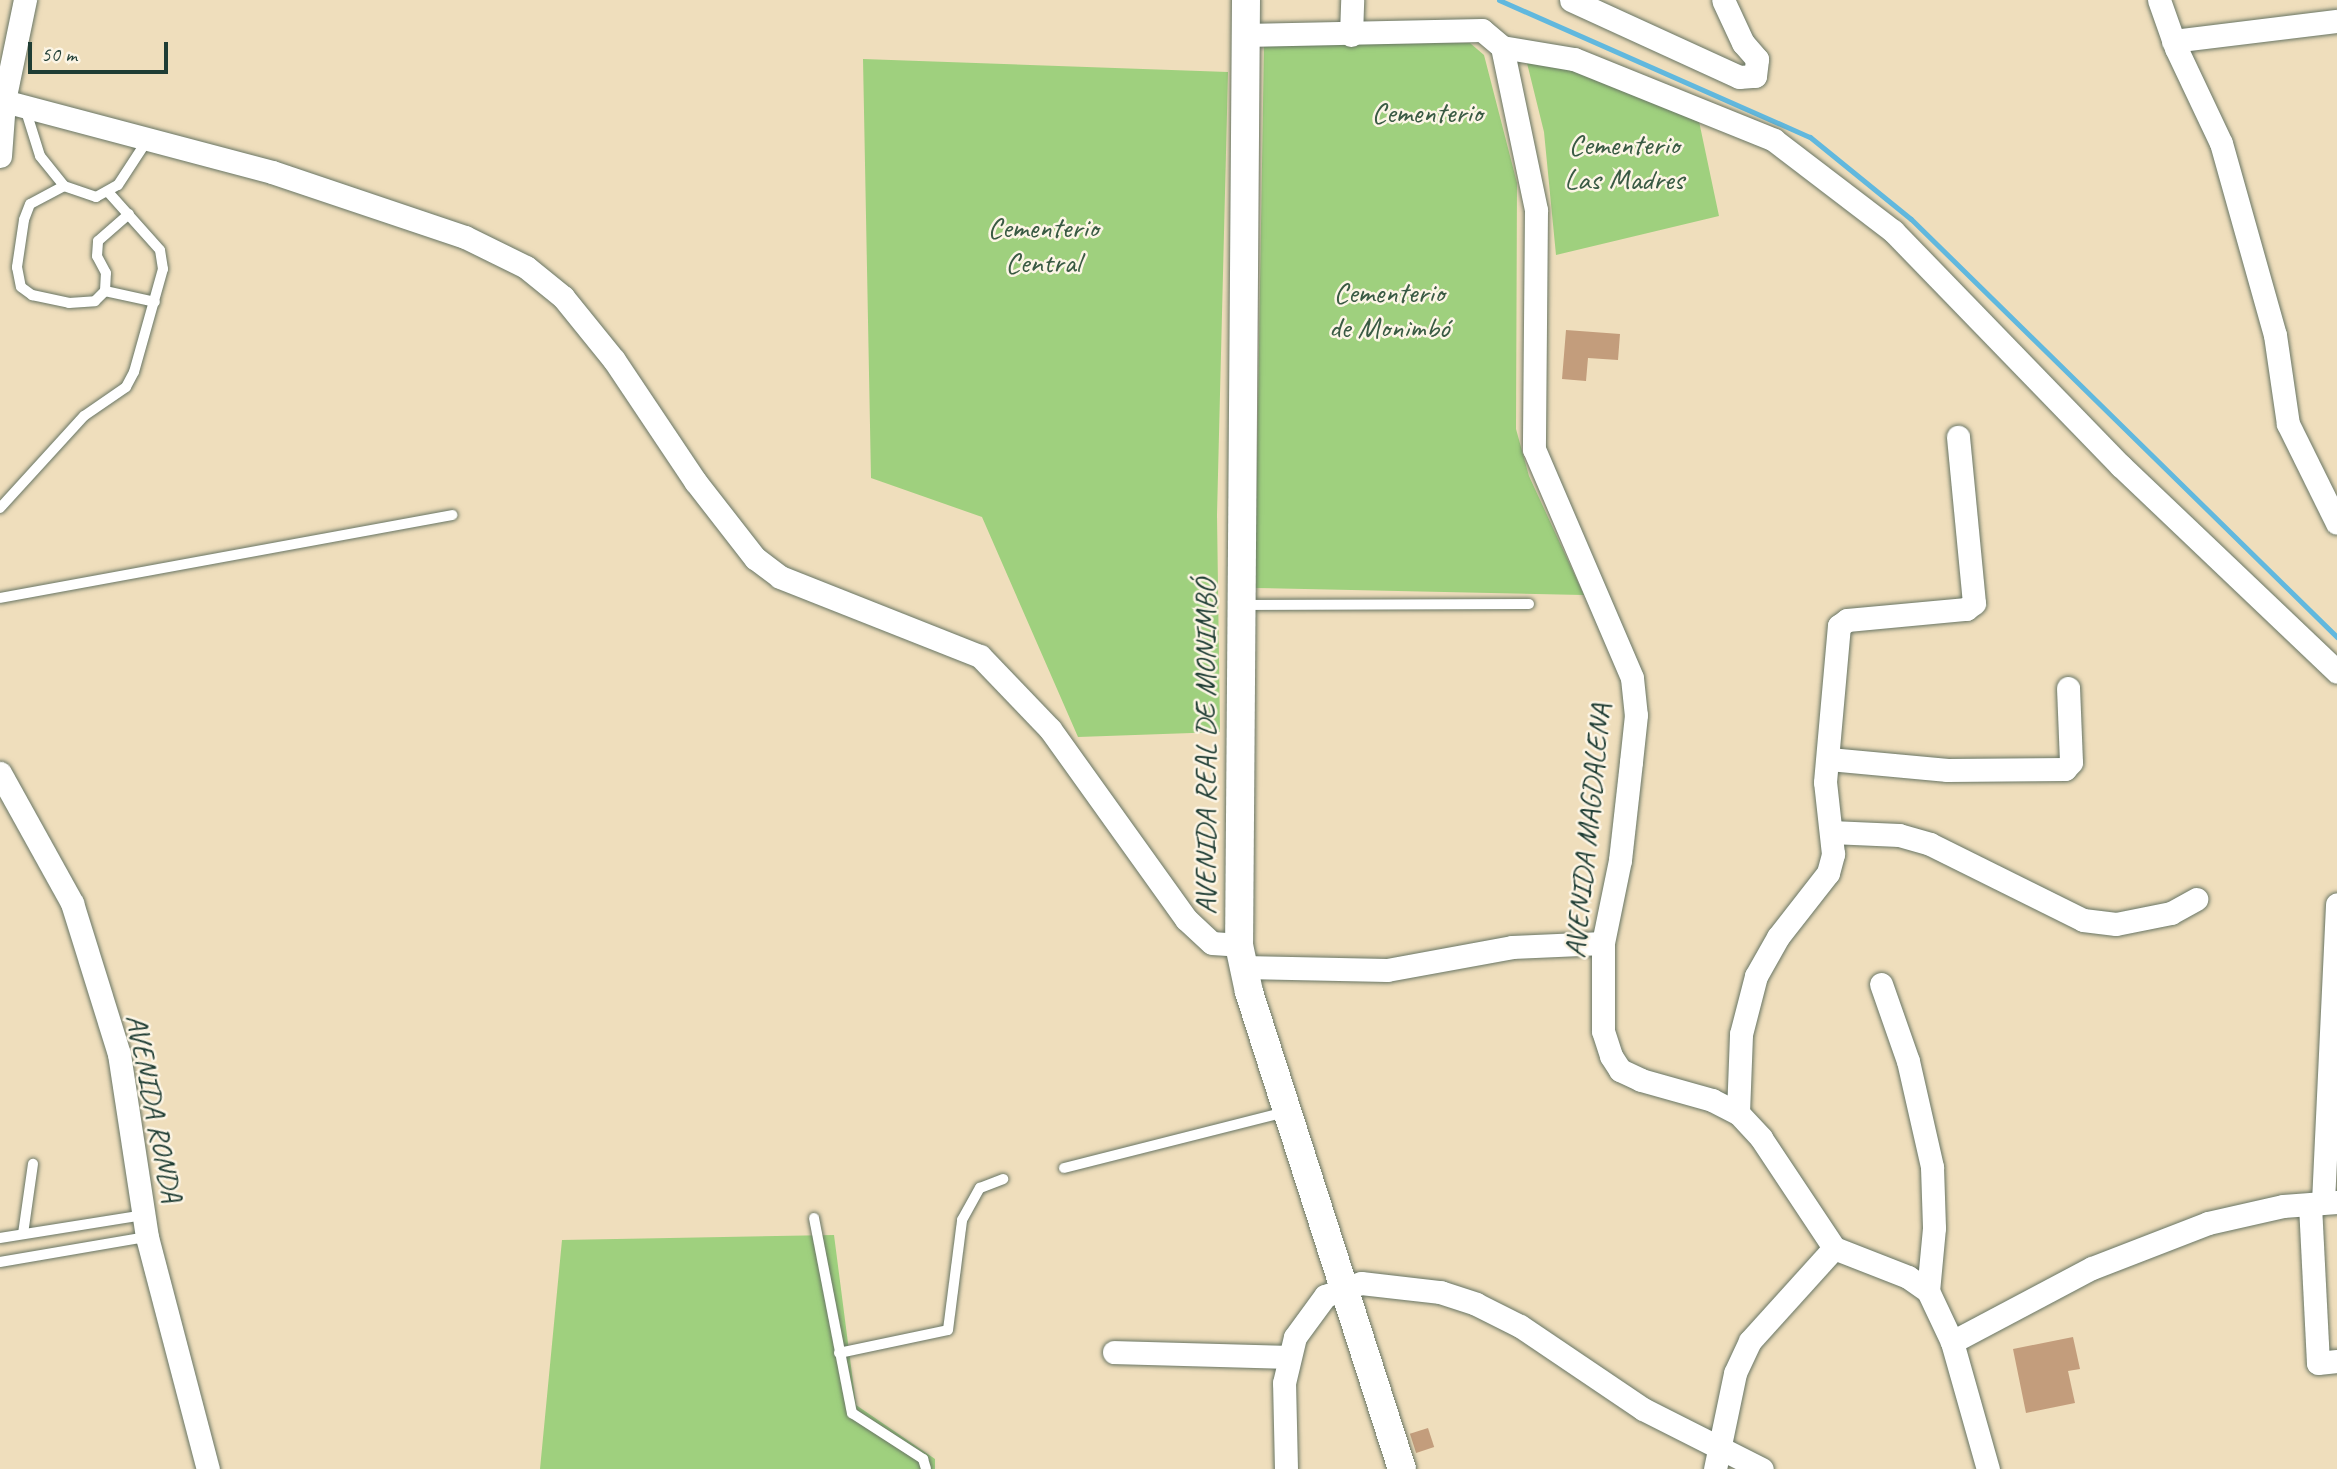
<!DOCTYPE html>
<html>
<head>
<meta charset="utf-8">
<style>
  body { margin:0 }
  #map { position:relative; width:2337px; height:1469px; overflow:hidden; background:#efdebc; font-family:Caveat,sans-serif }
  div>[style] { position:absolute }
  .green>* { inset:0; background:#9fd07e }
  .stream>* { height:5px; margin:-2.5px; padding:0 2.5px; transform-origin:2.5px; border-radius:2.5px; background:#61b8de }
  .building>* { inset:0; background:#c39d7c; transform-origin:0 0 }
  .roads { filter:drop-shadow(0 0 2px #687564) drop-shadow(0 0 2px #687564) }
  .service>* { height:10px; margin:-5px; padding:0 5px; transform-origin:5px; border-radius:5px; background:#fff }
  .minor>* { height:23px; margin:-11.5px; padding:0 11.5px; transform-origin:11.5px; border-radius:11.5px; background:#fff }
  .tertiary>* { height:28px; margin:-14px; padding:0 14px; transform-origin:14px; border-radius:14px; background:#fff }
  span { translate:-50% -50%; white-space:nowrap; text-align:center; line-height:1.15; -webkit-text-stroke:5px #fcf5e5; paint-order:stroke }
  .park-label { font-size:30px; color:#395a43 }
  .street-label { font-size:30px; color:#1f3d34 }
  .scale { position:absolute; left:28px; top:42px; width:140px; height:32px; box-sizing:border-box; border:4px solid #1f3d34; border-top:0; padding-left:9px; font-size:21px; line-height:24px; white-space:nowrap; color:#1f3d34; -webkit-text-stroke:5px #fcf5e5; paint-order:stroke }
</style>
</head>
<body>
<div id="map">
  <div class="green">
    <div style="clip-path:polygon(1470px 43px,1484px 55px,1517px 183px,1516px 429px,1529px 476px,1584px 595px,1255px 588px,1264px 44px)"></div>
    <div style="clip-path:polygon(1525px 55px,1696px 107px,1719px 216px,1556px 255px,1544px 132px)"></div>
    <div style="clip-path:polygon(863px 59px,1228px 72px,1217px 515px,1220px 732px,1078px 737px,982px 517px,871px 478px)"></div>
    <div style="clip-path:polygon(834px 1235px,856px 1405px,935px 1459px,935px 1469px,540px 1469px,562px 1240px)"></div>
  </div>
  <div class="stream">
    <div style="left:1499px;top:0;width:340px;rotate:23.8deg"></div>
    <div style="left:1810px;top:137px;width:130px;rotate:39.1deg"></div>
    <div style="left:1911px;top:219px;width:597px;rotate:44.46deg"></div>
  </div>
  <div class="building">
    <div style="clip-path:polygon(1566px 330px,1620px 334px,1618px 360px,1588px 358px,1586px 381px,1562px 379px)"></div>
    <div style="clip-path:polygon(2073px 1337px,2080px 1369px,2068px 1371px,2075px 1403px,2026px 1413px,2013px 1349px)"></div>
    <div style="left:1428px;top:1428px;width:20px;height:19px;rotate:72deg"></div>
  </div>
  <div class="roads">
    <div class="service">
      <div style="left:25px;top:108px;width:50px;rotate:72.6deg"></div>
      <div style="left:40px;top:156px;width:38px;rotate:51deg"></div>
      <div style="left:64px;top:186px;width:34px;rotate:19deg"></div>
      <div style="left:96px;top:197px;width:25px;rotate:-29deg"></div>
      <div style="left:118px;top:185px;width:55px;rotate:-56.9deg"></div>
      <div style="left:64px;top:186px;width:38px;rotate:152deg"></div>
      <div style="left:30px;top:204px;width:17px;rotate:111deg"></div>
      <div style="left:24px;top:220px;width:48px;rotate:98.5deg"></div>
      <div style="left:17px;top:267px;width:20px;rotate:79deg"></div>
      <div style="left:21px;top:287px;width:14px;rotate:36deg"></div>
      <div style="left:32px;top:295px;width:38px;rotate:12deg"></div>
      <div style="left:69px;top:303px;width:26px;rotate:-4deg"></div>
      <div style="left:95px;top:301px;width:14px;rotate:-45deg"></div>
      <div style="left:105px;top:291px;width:18px;rotate:-87deg"></div>
      <div style="left:106px;top:273px;width:19px;rotate:-118deg"></div>
      <div style="left:97px;top:256px;width:15px;rotate:-86deg"></div>
      <div style="left:98px;top:241px;width:41px;rotate:-41.1deg"></div>
      <div style="left:105px;top:291px;width:51px;rotate:12.4deg"></div>
      <div style="left:0;top:508px;width:125px;rotate:-47.6deg"></div>
      <div style="left:84px;top:416px;width:51px;rotate:-34.6deg"></div>
      <div style="left:126px;top:387px;width:17px;rotate:-62deg"></div>
      <div style="left:134px;top:372px;width:107px;rotate:-74.3deg"></div>
      <div style="left:163px;top:269px;width:19px;rotate:-99deg"></div>
      <div style="left:160px;top:250px;width:76px;rotate:-131.8deg"></div>
      <div style="left:0;top:598px;width:460px;rotate:-10.4deg"></div>
      <div style="left:1241px;top:605px;width:288px;rotate:-0.2deg"></div>
      <div style="left:1064px;top:1168px;width:228px;rotate:-14.2deg"></div>
      <div style="left:814px;top:1218px;width:199px;rotate:79deg"></div>
      <div style="left:852px;top:1413px;width:85px;rotate:32.9deg"></div>
      <div style="left:923px;top:1459px;width:10px;rotate:73deg"></div>
      <div style="left:23px;top:1234px;width:71px;rotate:-81.9deg"></div>
      <div style="left:0;top:1238px;width:145px;rotate:-9.1deg"></div>
      <div style="left:0;top:1262px;width:149px;rotate:-9.7deg"></div>
      <div style="left:839px;top:1353px;width:111px;rotate:-11.9deg"></div>
      <div style="left:948px;top:1330px;width:111px;rotate:-82.7deg"></div>
      <div style="left:962px;top:1220px;width:37px;rotate:-61deg"></div>
      <div style="left:980px;top:1188px;width:25px;rotate:-21deg"></div>
    </div>
    <div class="minor">
      <div style="left:1571px;top:0;width:185px;rotate:24.6deg"></div>
      <div style="left:1739px;top:77px;width:16px;rotate:-4deg"></div>
      <div style="left:1755px;top:76px;width:17px;rotate:-83deg"></div>
      <div style="left:1757px;top:59px;width:21px;rotate:-131deg"></div>
      <div style="left:1743px;top:43px;width:47px;rotate:-114.9deg"></div>
      <div style="left:2159px;top:0;width:51px;rotate:70.5deg"></div>
      <div style="left:2176px;top:48px;width:105px;rotate:64.7deg"></div>
      <div style="left:2221px;top:143px;width:199px;rotate:74.3deg"></div>
      <div style="left:2275px;top:335px;width:90px;rotate:81.7deg"></div>
      <div style="left:2288px;top:424px;width:110px;rotate:63.7deg"></div>
      <div style="left:1244px;top:35px;width:238px;rotate:-1.2deg"></div>
      <div style="left:1482px;top:30px;width:26px;rotate:40deg"></div>
      <div style="left:1502px;top:47px;width:167px;rotate:78.2deg"></div>
      <div style="left:1536px;top:210px;width:239px;rotate:90.5deg"></div>
      <div style="left:1534px;top:449px;width:249px;rotate:66.8deg"></div>
      <div style="left:1632px;top:678px;width:37px;rotate:84deg"></div>
      <div style="left:1636px;top:715px;width:47px;rotate:96.1deg"></div>
      <div style="left:1631px;top:762px;width:99px;rotate:96.4deg"></div>
      <div style="left:1620px;top:860px;width:85px;rotate:101.6deg"></div>
      <div style="left:1603px;top:943px;width:88px;rotate:90deg"></div>
      <div style="left:1603px;top:1031px;width:26px;rotate:72deg"></div>
      <div style="left:1611px;top:1056px;width:17px;rotate:57deg"></div>
      <div style="left:1620px;top:1070px;width:23px;rotate:25deg"></div>
      <div style="left:1641px;top:1080px;width:74px;rotate:15.7deg"></div>
      <div style="left:1712px;top:1100px;width:29px;rotate:27deg"></div>
      <div style="left:1738px;top:1113px;width:34px;rotate:47deg"></div>
      <div style="left:1761px;top:1138px;width:132px;rotate:56.4deg"></div>
      <div style="left:1834px;top:1248px;width:79px;rotate:21.4deg"></div>
      <div style="left:1908px;top:1277px;width:24px;rotate:35deg"></div>
      <div style="left:1928px;top:1291px;width:56px;rotate:64.8deg"></div>
      <div style="left:1952px;top:1342px;width:132px;rotate:74.2deg"></div>
      <div style="left:1351px;top:35px;width:35px;rotate:-88deg"></div>
      <div style="left:2173px;top:41px;width:165px;rotate:-7deg"></div>
      <div style="left:1502px;top:47px;width:73px;rotate:9.5deg"></div>
      <div style="left:1574px;top:59px;width:216px;rotate:22deg"></div>
      <div style="left:1774px;top:140px;width:150px;rotate:37.4deg"></div>
      <div style="left:1893px;top:231px;width:327px;rotate:45.9deg"></div>
      <div style="left:2121px;top:466px;width:298px;rotate:43.6deg"></div>
      <div style="left:4px;top:101px;width:277px;rotate:14.8deg"></div>
      <div style="left:272px;top:172px;width:204px;rotate:18.6deg"></div>
      <div style="left:465px;top:237px;width:68px;rotate:26.2deg"></div>
      <div style="left:526px;top:267px;width:48px;rotate:39deg"></div>
      <div style="left:563px;top:297px;width:81px;rotate:51deg"></div>
      <div style="left:614px;top:360px;width:146px;rotate:56.2deg"></div>
      <div style="left:695px;top:481px;width:98px;rotate:52.1deg"></div>
      <div style="left:755px;top:558px;width:31px;rotate:37deg"></div>
      <div style="left:780px;top:577px;width:215px;rotate:21.6deg"></div>
      <div style="left:980px;top:656px;width:101px;rotate:46.2deg"></div>
      <div style="left:1050px;top:729px;width:234px;rotate:54.4deg"></div>
      <div style="left:1186px;top:919px;width:35px;rotate:43deg"></div>
      <div style="left:1212px;top:943px;width:27px;rotate:4deg"></div>
      <div style="left:0;top:156px;width:55px;rotate:-85.8deg"></div>
      <div style="left:4px;top:101px;width:103px;rotate:-78.3deg"></div>
      <div style="left:1829px;top:759px;width:119px;rotate:5.3deg"></div>
      <div style="left:1947px;top:770px;width:118px;rotate:-0.5deg"></div>
      <div style="left:2065px;top:769px;width:9px;rotate:-49deg"></div>
      <div style="left:2071px;top:762px;width:74px;rotate:-92.3deg"></div>
      <div style="left:0;top:773px;width:149px;rotate:61deg"></div>
      <div style="left:72px;top:903px;width:158px;rotate:72.7deg"></div>
      <div style="left:119px;top:1054px;width:185px;rotate:81.3deg"></div>
      <div style="left:147px;top:1237px;width:240px;rotate:75.3deg"></div>
      <div style="left:1831px;top:832px;width:68px;rotate:2.5deg"></div>
      <div style="left:1899px;top:835px;width:32px;rotate:16deg"></div>
      <div style="left:1930px;top:844px;width:171px;rotate:26.4deg"></div>
      <div style="left:2083px;top:920px;width:33px;rotate:7deg"></div>
      <div style="left:2116px;top:924px;width:56px;rotate:-11.3deg"></div>
      <div style="left:2171px;top:913px;width:29px;rotate:-29deg"></div>
      <div style="left:1243px;top:967px;width:144px;rotate:1.2deg"></div>
      <div style="left:1387px;top:970px;width:127px;rotate:-10.4deg"></div>
      <div style="left:1512px;top:947px;width:91px;rotate:-2.5deg"></div>
      <div style="left:1881px;top:984px;width:82px;rotate:70.7deg"></div>
      <div style="left:1908px;top:1061px;width:109px;rotate:77.2deg"></div>
      <div style="left:1932px;top:1167px;width:61px;rotate:88.1deg"></div>
      <div style="left:1934px;top:1228px;width:63px;rotate:95.4deg"></div>
      <div style="left:1738px;top:1113px;width:79px;rotate:-87.8deg"></div>
      <div style="left:1741px;top:1034px;width:60px;rotate:-75.5deg"></div>
      <div style="left:1756px;top:976px;width:45px;rotate:-60.6deg"></div>
      <div style="left:1778px;top:937px;width:81px;rotate:-52deg"></div>
      <div style="left:1828px;top:873px;width:20px;rotate:-75deg"></div>
      <div style="left:1833px;top:854px;width:72px;rotate:-96.3deg"></div>
      <div style="left:1825px;top:782px;width:157px;rotate:-84.9deg"></div>
      <div style="left:1839px;top:626px;width:10px;rotate:-37deg"></div>
      <div style="left:1847px;top:620px;width:120px;rotate:-5.3deg"></div>
      <div style="left:1966px;top:609px;width:10px;rotate:-37deg"></div>
      <div style="left:1974px;top:603px;width:167px;rotate:-95.5deg"></div>
      <div style="left:2323px;top:1202px;width:298px;rotate:-87.3deg"></div>
      <div style="left:2310px;top:1205px;width:158px;rotate:87.1deg"></div>
      <div style="left:2318px;top:1363px;width:19px;rotate:-6deg"></div>
      <div style="left:1952px;top:1342px;width:158px;rotate:-27.9deg"></div>
      <div style="left:2092px;top:1268px;width:124px;rotate:-21.2deg"></div>
      <div style="left:2208px;top:1223px;width:77px;rotate:-12.8deg"></div>
      <div style="left:2283px;top:1206px;width:54px;rotate:-4.2deg"></div>
      <div style="left:1114px;top:1352px;width:174px;rotate:1.6deg"></div>
      <div style="left:1286px;top:1469px;width:86px;rotate:-91.3deg"></div>
      <div style="left:1284px;top:1383px;width:47px;rotate:-76.6deg"></div>
      <div style="left:1295px;top:1337px;width:51px;rotate:-53.8deg"></div>
      <div style="left:1325px;top:1296px;width:38px;rotate:-20deg"></div>
      <div style="left:1361px;top:1283px;width:80px;rotate:6.5deg"></div>
      <div style="left:1440px;top:1292px;width:38px;rotate:18deg"></div>
      <div style="left:1476px;top:1304px;width:49px;rotate:26.6deg"></div>
      <div style="left:1520px;top:1326px;width:148px;rotate:34deg"></div>
      <div style="left:1643px;top:1409px;width:133px;rotate:26.8deg"></div>
      <div style="left:1715px;top:1469px;width:98px;rotate:-78.2deg"></div>
      <div style="left:1735px;top:1373px;width:35px;rotate:-65deg"></div>
      <div style="left:1750px;top:1341px;width:125px;rotate:-47.9deg"></div>
    </div>
    <div class="tertiary">
      <div style="left:1246px;top:0;width:945px;rotate:90.42deg"></div>
      <div style="left:1239px;top:945px;width:48px;rotate:78deg"></div>
      <div style="left:1249px;top:992px;width:501px;rotate:72.22deg"></div>
    </div>
  </div>
  <div class="park-label">
    <span style="left:1427px;top:112px">Cementerio</span>
    <span style="left:1624px;top:161px">Cementerio<br>Las Madres</span>
    <span style="left:1043px;top:244px">Cementerio<br>Central</span>
    <span style="left:1389px;top:309px">Cementerio<br>de Monimbó</span>
  </div>
  <div class="street-label">
    <span style="left:1205px;top:747px;rotate:-90deg">AVENIDA REAL DE MONIMBÓ</span>
    <span style="left:1587px;top:831px;rotate:-84deg">AVENIDA MAGDALENA</span>
    <span style="left:155px;top:1108px;rotate:79deg">AVENIDA RONDA</span>
  </div>
  <div class="scale">50 m</div>
</div>
</body>
</html>
